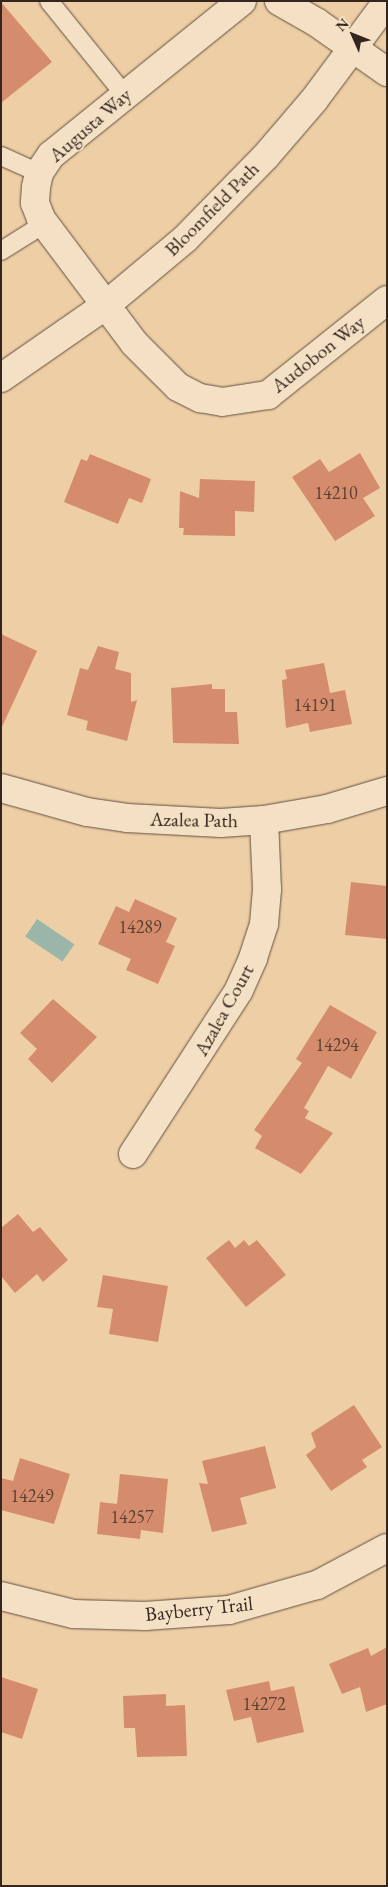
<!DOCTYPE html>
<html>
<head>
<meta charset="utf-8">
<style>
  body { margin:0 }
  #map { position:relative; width:388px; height:1887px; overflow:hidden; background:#eecfa5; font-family:"EB Garamond",serif }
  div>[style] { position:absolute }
  .water>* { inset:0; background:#99b6a8; transform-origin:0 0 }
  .building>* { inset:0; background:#d58c6c }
  .roads { filter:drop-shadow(0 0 1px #625040) drop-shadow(0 0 1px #625040) }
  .lane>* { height:18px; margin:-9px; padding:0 9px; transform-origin:9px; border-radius:9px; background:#f4e0c4 }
  .street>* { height:28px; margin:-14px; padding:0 14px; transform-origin:14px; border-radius:14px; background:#f4e0c4 }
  span { translate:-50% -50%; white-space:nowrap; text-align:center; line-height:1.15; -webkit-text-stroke:4px #f4e0c4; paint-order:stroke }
  .number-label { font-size:18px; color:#5c4032 }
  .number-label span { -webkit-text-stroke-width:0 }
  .street-label { font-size:20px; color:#34261f }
  .frame { position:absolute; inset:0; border:2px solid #34261f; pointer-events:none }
  .north { position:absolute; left:328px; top:10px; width:50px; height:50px; -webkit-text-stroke:4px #f4e0c4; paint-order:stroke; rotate:314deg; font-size:14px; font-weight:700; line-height:20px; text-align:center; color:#34261f }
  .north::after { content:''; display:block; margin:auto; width:18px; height:22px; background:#34261f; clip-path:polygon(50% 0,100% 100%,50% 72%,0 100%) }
</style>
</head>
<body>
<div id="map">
  <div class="water">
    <div style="left:37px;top:919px;width:45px;height:21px;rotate:34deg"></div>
  </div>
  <div class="building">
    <div style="clip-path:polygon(1px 2px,52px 62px,1px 103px)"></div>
    <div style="clip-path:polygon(360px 453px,380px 488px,363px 498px,375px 516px,335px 541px,292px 477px,320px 459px,329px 472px)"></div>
    <div style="clip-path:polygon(90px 454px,151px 479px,142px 503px,129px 498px,118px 524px,64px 502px,81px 459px,87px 461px)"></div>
    <div style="clip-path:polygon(200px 479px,255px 481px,254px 512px,235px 511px,235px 536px,183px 535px,184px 528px,179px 528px,180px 491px,199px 498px)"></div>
    <div style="clip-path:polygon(1px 634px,37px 651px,1px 729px)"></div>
    <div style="clip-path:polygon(98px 646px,119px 652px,115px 669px,131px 673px,131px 702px,137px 700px,127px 741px,86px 730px,88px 721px,67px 715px,80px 668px,88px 670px)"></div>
    <div style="clip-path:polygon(324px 663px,330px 693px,345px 690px,352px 724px,310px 732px,308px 723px,286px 728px,282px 680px,287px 679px,285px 670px)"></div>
    <div style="clip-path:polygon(212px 684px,212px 689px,225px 689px,225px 712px,237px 712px,239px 744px,173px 743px,171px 688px)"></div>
    <div style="clip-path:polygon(351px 882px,387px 886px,387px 939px,345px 935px)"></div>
    <div style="clip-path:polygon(135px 899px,177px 918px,166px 942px,175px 946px,158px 984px,126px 970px,131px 959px,98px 944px,116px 906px,129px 912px)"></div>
    <div style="clip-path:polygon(53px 999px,97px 1037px,52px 1083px,28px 1059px,37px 1049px,20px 1033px)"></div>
    <div style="clip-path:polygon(330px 1005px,377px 1032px,351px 1079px,328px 1066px,304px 1108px,309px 1111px,305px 1118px,333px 1133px,301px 1174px,255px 1148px,262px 1136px,254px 1130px,302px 1063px,296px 1059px)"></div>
    <div style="clip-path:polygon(18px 1214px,33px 1232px,40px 1227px,68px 1260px,43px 1282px,37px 1274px,15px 1293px,1px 1276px,1px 1228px)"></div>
    <div style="clip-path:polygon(229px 1240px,235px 1248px,244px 1240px,249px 1246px,257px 1240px,286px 1275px,246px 1307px,206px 1258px)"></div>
    <div style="clip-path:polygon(103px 1275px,168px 1286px,158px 1342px,109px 1334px,113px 1309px,97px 1307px)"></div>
    <div style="clip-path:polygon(354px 1405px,382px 1447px,362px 1460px,367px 1467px,331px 1491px,306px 1455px,316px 1447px,311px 1433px)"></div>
    <div style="clip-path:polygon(265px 1446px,276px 1488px,240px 1498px,247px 1524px,212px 1532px,199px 1483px,208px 1484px,202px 1461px)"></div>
    <div style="clip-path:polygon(20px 1458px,70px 1474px,54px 1524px,1px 1510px,1px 1478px,13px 1481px)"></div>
    <div style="clip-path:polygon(120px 1474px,168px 1479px,163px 1533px,141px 1530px,140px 1539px,97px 1534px,100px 1502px,117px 1504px)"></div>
    <div style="clip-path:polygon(387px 1647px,387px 1704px,366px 1712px,360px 1687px,342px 1694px,329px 1664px,368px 1648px,371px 1656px)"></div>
    <div style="clip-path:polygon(1px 1677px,38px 1689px,22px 1739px,1px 1732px)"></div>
    <div style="clip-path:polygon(269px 1681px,271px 1691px,294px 1686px,304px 1732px,257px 1743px,251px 1717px,234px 1721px,226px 1690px)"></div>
    <div style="clip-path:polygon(166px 1694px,166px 1706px,185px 1705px,187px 1756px,137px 1757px,135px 1728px,124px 1728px,123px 1696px)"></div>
  </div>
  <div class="roads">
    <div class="lane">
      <div style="left:49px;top:1px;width:119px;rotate:51.1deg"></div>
      <div style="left:1px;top:156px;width:42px;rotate:24.1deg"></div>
      <div style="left:1px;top:251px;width:51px;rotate:-32.1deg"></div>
    </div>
    <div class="street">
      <div style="left:242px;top:1px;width:245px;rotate:141.1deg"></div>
      <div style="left:51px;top:155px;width:22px;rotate:124deg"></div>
      <div style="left:39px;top:173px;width:14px;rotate:102deg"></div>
      <div style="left:36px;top:187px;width:16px;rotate:94deg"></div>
      <div style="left:35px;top:203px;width:17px;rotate:69deg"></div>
      <div style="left:41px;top:219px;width:155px;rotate:53.1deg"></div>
      <div style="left:134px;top:343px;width:62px;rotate:45deg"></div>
      <div style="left:178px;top:387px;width:25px;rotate:27deg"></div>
      <div style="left:200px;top:398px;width:22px;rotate:10deg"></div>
      <div style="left:222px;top:402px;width:47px;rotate:-8.7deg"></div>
      <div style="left:268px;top:395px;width:152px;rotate:-38.6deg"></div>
      <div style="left:279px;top:1px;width:43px;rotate:29.6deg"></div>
      <div style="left:316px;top:22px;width:87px;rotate:35.2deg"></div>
      <div style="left:1px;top:378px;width:128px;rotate:-34.8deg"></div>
      <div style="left:106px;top:305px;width:103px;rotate:-39.9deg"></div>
      <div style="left:185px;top:239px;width:116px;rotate:-45.7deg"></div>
      <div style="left:266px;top:156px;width:74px;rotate:-49.4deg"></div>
      <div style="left:314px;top:100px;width:122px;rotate:-53.3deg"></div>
      <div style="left:1px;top:788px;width:89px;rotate:15.6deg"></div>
      <div style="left:87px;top:812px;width:40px;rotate:8.5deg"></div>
      <div style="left:127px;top:818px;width:94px;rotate:3deg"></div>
      <div style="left:221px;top:823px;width:43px;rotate:-4deg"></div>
      <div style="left:264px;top:820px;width:64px;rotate:-9.9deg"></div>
      <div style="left:327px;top:809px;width:63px;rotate:-16.7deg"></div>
      <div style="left:133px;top:1154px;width:195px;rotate:-57.1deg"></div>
      <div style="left:239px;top:990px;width:35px;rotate:-66deg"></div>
      <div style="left:253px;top:958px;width:36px;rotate:-72deg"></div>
      <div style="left:264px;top:924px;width:35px;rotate:-85deg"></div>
      <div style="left:267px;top:889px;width:69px;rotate:-92.5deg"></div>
      <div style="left:1px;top:1596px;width:74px;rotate:14deg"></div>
      <div style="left:73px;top:1614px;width:72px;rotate:1.6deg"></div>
      <div style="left:145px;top:1616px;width:84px;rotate:-4.1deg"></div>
      <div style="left:229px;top:1610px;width:91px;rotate:-15.9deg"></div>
      <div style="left:317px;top:1585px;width:79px;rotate:-27.9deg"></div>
    </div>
  </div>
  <div class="number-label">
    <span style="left:336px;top:493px">14210</span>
    <span style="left:315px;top:705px">14191</span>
    <span style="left:140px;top:927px">14289</span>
    <span style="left:337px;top:1045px">14294</span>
    <span style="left:32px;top:1496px">14249</span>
    <span style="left:132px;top:1517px">14257</span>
    <span style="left:264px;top:1704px">14272</span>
  </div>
  <div class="street-label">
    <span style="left:90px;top:125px;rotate:-41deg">Augusta Way</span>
    <span style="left:212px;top:209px;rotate:-45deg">Bloomfield Path</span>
    <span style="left:318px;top:354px;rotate:-38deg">Audobon Way</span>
    <span style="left:194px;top:820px;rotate:1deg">Azalea Path</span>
    <span style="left:224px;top:1010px;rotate:-61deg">Azalea Court</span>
    <span style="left:199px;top:1609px;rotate:-6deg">Bayberry Trail</span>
  </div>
  <div class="frame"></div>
  <div class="north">N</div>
</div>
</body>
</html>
